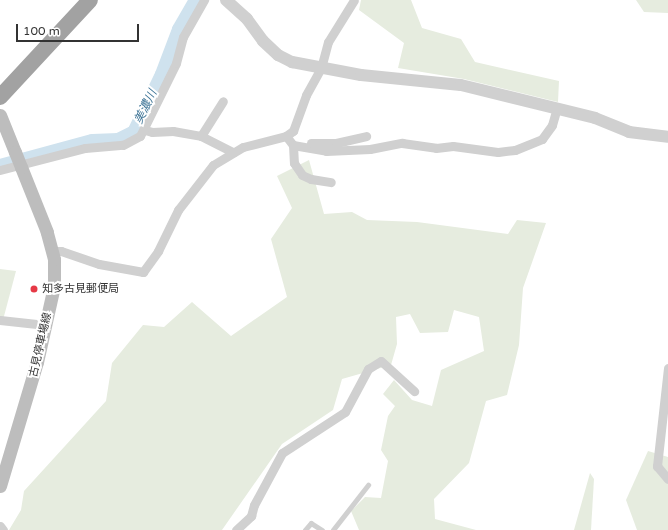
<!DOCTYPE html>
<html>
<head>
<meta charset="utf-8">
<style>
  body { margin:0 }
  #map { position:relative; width:668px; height:530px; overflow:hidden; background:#fff; font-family:"Varela Round","Noto Sans JP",sans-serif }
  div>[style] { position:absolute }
  .green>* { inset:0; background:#e6ecdf }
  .river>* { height:15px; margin:-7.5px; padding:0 7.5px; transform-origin:7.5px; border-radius:7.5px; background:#cfe2ee }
  .service>* { height:4.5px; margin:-2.25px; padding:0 2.25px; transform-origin:2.25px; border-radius:2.25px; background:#d0d0d0 }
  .minor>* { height:9px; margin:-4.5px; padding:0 4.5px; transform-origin:4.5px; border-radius:4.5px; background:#d0d0d0 }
  .tertiary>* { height:12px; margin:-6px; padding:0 6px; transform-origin:6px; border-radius:6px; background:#d0d0d0 }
  .secondary>* { height:13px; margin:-6.5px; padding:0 6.5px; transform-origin:6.5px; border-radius:6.5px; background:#bdbdbd }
  .trunk>* { height:16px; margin:-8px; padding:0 8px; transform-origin:8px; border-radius:8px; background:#a2a2a2 }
  .secondary-bridge>* { height:13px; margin:-6.5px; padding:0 6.5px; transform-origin:6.5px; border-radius:6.5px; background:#bdbdbd }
  .dots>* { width:11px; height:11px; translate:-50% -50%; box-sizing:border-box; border:2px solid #fff; border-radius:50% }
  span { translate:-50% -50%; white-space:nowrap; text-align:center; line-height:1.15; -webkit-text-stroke:4px #fff; paint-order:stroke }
  .poi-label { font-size:11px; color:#333 }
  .left { translate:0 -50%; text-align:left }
  .street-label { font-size:11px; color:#333 }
  .water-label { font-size:12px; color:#3f7597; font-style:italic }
  .scale { position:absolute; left:16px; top:24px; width:123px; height:18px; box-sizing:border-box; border:2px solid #333; border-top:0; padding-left:5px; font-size:12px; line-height:14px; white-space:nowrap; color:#333; -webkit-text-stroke:3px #fff; paint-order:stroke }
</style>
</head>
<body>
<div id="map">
  <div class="green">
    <div style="clip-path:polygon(361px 0,411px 0,422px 28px,461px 39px,475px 62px,559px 81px,558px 102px,464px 79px,398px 68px,404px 43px,359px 10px)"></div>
    <div style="clip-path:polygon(636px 0,668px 0,668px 13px,644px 12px)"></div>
    <div style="clip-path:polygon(309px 160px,324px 214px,352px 212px,367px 220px,417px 222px,508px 234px,517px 220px,546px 223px,523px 288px,519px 345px,507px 395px,486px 401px,469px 463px,434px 499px,435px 519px,476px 530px,359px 530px,351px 511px,365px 497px,381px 498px,388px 461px,381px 450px,388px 416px,395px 406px,383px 394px,394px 380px,412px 400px,432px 406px,441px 370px,484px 351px,479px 317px,454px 310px,448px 332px,420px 333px,410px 314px,396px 317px,397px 344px,391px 365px,342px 379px,333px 410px,282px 444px,222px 530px,9px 530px,21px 510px,24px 491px,106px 401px,112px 363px,143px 325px,164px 327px,192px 302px,231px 336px,287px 297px,271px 239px,292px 208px,277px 176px)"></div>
    <div style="clip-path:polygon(0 269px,16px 271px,3px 320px,0 320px)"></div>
    <div style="clip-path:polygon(648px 451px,668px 457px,668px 530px,637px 530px,626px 500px)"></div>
    <div style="clip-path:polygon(590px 473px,594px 479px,591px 530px,574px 530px)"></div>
  </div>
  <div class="river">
    <div style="left:0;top:166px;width:95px;rotate:-15.2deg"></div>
    <div style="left:92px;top:141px;width:26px;rotate:-2deg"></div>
    <div style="left:118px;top:140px;width:18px;rotate:-27deg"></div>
    <div style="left:134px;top:132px;width:64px;rotate:-64.2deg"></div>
    <div style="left:162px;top:74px;width:48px;rotate:-69.3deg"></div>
    <div style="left:179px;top:29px;width:34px;rotate:-60deg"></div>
  </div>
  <div class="service">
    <div style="left:305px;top:530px;width:9px;rotate:-49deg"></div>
    <div style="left:311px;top:523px;width:13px;rotate:32deg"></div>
    <div style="left:333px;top:530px;width:57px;rotate:-52.1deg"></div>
  </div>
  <div class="minor">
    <div style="left:145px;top:130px;width:7px;rotate:16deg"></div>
    <div style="left:152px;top:132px;width:21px;rotate:-3deg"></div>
    <div style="left:173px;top:131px;width:28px;rotate:10deg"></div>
    <div style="left:201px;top:136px;width:36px;rotate:27deg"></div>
    <div style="left:201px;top:136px;width:41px;rotate:-57.8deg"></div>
    <div style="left:286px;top:136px;width:11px;rotate:52deg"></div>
    <div style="left:293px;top:145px;width:34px;rotate:10deg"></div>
    <div style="left:326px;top:151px;width:44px;rotate:-2.6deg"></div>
    <div style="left:370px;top:149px;width:33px;rotate:-11deg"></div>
    <div style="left:402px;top:143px;width:34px;rotate:8deg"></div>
    <div style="left:436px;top:148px;width:17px;rotate:-7deg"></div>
    <div style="left:453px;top:146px;width:45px;rotate:7.6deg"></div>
    <div style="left:498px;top:152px;width:17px;rotate:-7deg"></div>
    <div style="left:515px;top:150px;width:29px;rotate:-22deg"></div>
    <div style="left:542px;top:139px;width:17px;rotate:-54deg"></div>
    <div style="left:552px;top:125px;width:18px;rotate:-74deg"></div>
    <div style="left:311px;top:143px;width:25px"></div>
    <div style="left:336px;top:143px;width:31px;rotate:-13deg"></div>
    <div style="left:293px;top:145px;width:18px;rotate:87deg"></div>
    <div style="left:294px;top:163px;width:14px;rotate:56deg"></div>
    <div style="left:302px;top:175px;width:10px;rotate:24deg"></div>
    <div style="left:311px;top:179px;width:20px;rotate:9deg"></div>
    <div style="left:0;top:170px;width:88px;rotate:-14.5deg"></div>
    <div style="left:85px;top:148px;width:38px;rotate:-5deg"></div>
    <div style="left:123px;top:145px;width:19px;rotate:-28deg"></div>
    <div style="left:140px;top:136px;width:81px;rotate:-63.7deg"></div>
    <div style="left:176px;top:63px;width:27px;rotate:-75deg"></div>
    <div style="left:183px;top:37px;width:43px;rotate:-60.4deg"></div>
    <div style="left:52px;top:251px;width:9px"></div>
    <div style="left:61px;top:251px;width:40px;rotate:18.9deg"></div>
    <div style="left:99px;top:264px;width:45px;rotate:10.3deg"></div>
    <div style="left:143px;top:272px;width:26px;rotate:-54deg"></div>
    <div style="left:158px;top:251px;width:46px;rotate:-64deg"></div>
    <div style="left:178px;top:210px;width:57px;rotate:-52.1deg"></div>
    <div style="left:213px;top:165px;width:35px;rotate:-31deg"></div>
    <div style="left:243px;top:147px;width:44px;rotate:-14.3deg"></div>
    <div style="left:286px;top:136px;width:9px;rotate:-36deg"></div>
    <div style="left:293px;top:131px;width:38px;rotate:-70deg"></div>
    <div style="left:306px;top:95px;width:31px;rotate:-61deg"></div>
    <div style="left:321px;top:68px;width:27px;rotate:-75deg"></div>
    <div style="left:328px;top:42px;width:49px;rotate:-58.2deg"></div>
    <div style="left:0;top:320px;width:46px;rotate:6.2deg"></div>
    <div style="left:668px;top:368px;width:99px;rotate:96.4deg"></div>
    <div style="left:657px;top:466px;width:17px;rotate:50deg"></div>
    <div style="left:0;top:526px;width:5px;rotate:53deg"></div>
    <div style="left:236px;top:530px;width:21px;rotate:-43deg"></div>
    <div style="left:251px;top:516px;width:11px;rotate:-75deg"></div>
    <div style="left:254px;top:505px;width:59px;rotate:-61.7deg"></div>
    <div style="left:282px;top:453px;width:75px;rotate:-33.1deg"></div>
    <div style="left:345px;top:412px;width:49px;rotate:-61.9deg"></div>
    <div style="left:368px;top:369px;width:15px;rotate:-32deg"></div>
    <div style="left:381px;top:361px;width:45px;rotate:42.3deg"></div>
  </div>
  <div class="tertiary">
    <div style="left:226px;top:0;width:28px;rotate:42deg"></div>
    <div style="left:247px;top:19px;width:27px;rotate:54deg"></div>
    <div style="left:263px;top:41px;width:21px;rotate:43deg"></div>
    <div style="left:278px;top:55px;width:16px;rotate:27deg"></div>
    <div style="left:292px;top:62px;width:70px;rotate:10.7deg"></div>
    <div style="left:361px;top:75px;width:100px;rotate:5.7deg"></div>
    <div style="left:461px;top:85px;width:138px;rotate:13.8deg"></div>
    <div style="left:595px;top:118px;width:37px;rotate:22deg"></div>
    <div style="left:629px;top:132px;width:39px;rotate:7deg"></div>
  </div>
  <div class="secondary">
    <div style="left:0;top:115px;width:40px;rotate:68deg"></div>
    <div style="left:0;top:486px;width:129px;rotate:-73.4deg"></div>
    <div style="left:37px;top:362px;width:78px;rotate:-77.4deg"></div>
    <div style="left:54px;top:286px;width:27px;rotate:-90deg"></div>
    <div style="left:54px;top:259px;width:28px;rotate:-105deg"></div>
    <div style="left:47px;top:232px;width:70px;rotate:-111.8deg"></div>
  </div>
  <div class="trunk">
    <div style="left:0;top:97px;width:132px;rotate:-47.1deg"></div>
  </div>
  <div class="secondary-bridge">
    <div style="left:15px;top:152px;width:16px;rotate:68deg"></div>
  </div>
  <div class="dots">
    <div style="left:34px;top:289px;background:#e63946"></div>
  </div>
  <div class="poi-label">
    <span class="left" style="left:42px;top:289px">知多古見郵便局</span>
  </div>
  <div class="street-label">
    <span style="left:41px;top:345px;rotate:-77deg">古見停車場線</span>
  </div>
  <div class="water-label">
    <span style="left:146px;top:107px;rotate:-64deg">美濃川</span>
  </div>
  <div class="scale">100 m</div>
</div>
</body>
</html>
